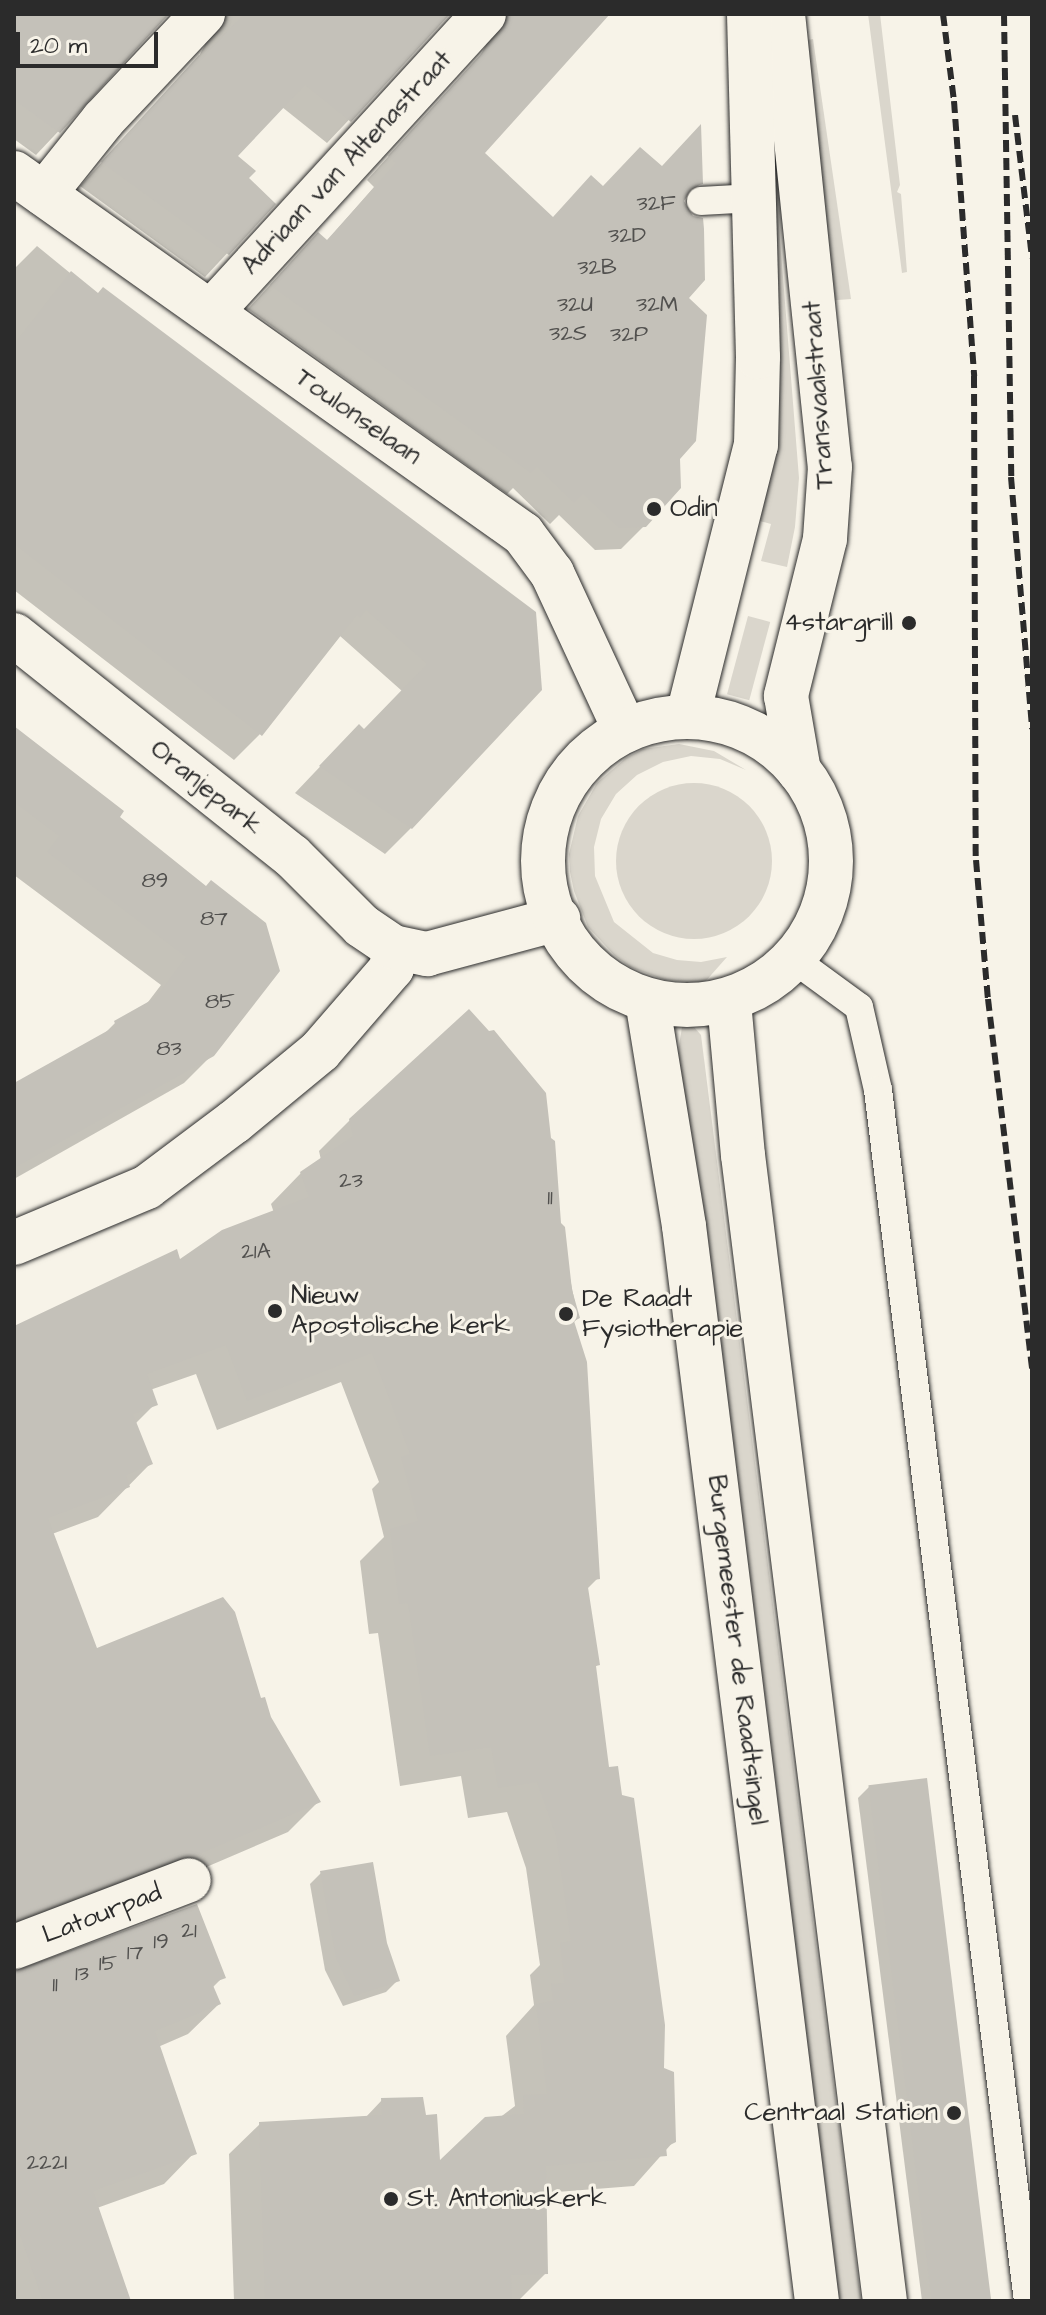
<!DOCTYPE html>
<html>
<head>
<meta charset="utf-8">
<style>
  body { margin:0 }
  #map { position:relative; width:1046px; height:2315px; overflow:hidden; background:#f7f3e8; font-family:"Architects Daughter",sans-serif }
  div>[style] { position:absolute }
  .green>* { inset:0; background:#dad6cc; transform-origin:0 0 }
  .round { border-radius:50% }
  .shadow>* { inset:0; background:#0003 }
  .building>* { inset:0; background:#c4c1b9; transform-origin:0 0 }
  .roads { filter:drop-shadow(0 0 2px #2b2b2b) drop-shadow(0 0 2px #2b2b2b) }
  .service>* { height:28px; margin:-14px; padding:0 14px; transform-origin:14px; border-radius:14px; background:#f7f3e8 }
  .minor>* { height:44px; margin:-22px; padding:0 22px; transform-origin:22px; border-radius:22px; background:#f7f3e8 }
  .secondary>* { height:44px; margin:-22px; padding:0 22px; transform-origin:22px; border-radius:22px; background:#f7f3e8 }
  .secondary>.ring { margin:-22px; padding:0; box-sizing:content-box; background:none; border:44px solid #f7f3e8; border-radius:50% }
  .rail>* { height:6px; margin-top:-3px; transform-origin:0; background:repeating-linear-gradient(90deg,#2b2b2b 0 12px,transparent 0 18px) }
  .dots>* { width:22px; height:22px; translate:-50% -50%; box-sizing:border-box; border:4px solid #f7f3e8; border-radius:50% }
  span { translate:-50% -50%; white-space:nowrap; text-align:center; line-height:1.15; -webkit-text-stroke:6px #f7f3e8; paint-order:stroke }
  .number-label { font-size:22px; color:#51504e }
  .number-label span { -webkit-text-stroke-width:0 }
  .street-label { font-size:26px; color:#2b2b2b }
  .poi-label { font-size:26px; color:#2b2b2b }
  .left { translate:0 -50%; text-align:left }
  .right { translate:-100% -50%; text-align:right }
  .frame { position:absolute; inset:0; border:16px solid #2b2b2b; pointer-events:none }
  .scale { position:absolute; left:16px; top:32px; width:142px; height:36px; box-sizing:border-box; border:4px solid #2b2b2b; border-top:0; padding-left:10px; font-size:24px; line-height:28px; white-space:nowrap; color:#2b2b2b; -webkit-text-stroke:6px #f7f3e8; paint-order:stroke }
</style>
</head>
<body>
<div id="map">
  <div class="green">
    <div style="clip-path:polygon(762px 14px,799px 478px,795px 527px,787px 567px,761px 561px,771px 524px,756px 520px)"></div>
    <div style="clip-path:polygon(868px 14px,880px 14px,900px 185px,897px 192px,901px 194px,907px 272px,902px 273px)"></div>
    <div style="clip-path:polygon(813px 39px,851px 299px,825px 301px,797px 42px)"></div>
    <div style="left:748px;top:616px;width:23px;height:81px;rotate:15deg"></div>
    <div style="clip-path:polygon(679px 744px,714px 751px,746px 770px,720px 759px,691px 756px,663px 762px,637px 775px,616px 794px,601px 819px,594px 847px,595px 876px,614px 922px,653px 953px,677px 960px,701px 962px,727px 957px,704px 983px,665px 980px,630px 967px,614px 955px,588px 927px,574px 891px,570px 872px,569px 854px,578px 816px,597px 783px,626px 758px,643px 749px)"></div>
    <div class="round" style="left:616px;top:783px;width:156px;height:156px"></div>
    <div style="clip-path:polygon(682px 1027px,694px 1027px,701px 1035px,861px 2301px,837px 2301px,678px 1052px)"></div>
  </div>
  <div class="shadow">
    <div style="clip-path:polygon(14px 14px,169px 14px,36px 155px,14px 139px)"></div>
    <div style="clip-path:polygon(189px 14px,449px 14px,327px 143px,282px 107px,235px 156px,246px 178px,273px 204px,205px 277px,80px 186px,199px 56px,205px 45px,205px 31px)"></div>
    <div style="clip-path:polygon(470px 14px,607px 14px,483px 153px,552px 219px,602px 188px,661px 168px,701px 183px,682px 202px,686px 298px,678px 459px,644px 526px,621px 549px,595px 550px,559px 515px,550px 524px,513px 488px,507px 494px,248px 309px,295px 258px,326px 242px,374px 187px,367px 180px,480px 56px,486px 45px,486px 31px)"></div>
    <div style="clip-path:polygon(37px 246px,97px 295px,534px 613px,411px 828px,385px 854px,295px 793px,333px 753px,363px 731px,402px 691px,340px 636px,260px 734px,234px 760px,14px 590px,14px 269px)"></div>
    <div style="clip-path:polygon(14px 728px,117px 818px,206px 888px,212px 1055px,184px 1083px,14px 1179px,14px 1085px,101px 1037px,115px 1023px,145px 1006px,161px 985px,14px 875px)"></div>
    <div style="clip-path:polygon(350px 1120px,559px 1224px,578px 1318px,573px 1323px,598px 1578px,586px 1590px,598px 1664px,594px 1668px,607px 1769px,674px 2141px,634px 2186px,544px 2193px,546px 2273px,518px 2301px,234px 2301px,229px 2154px,260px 2124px,365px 2118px,382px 2100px,439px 2164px,515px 2106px,506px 2036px,534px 2005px,530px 1975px,540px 1965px,526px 1868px,507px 1812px,468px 1818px,461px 1776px,400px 1786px,378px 1633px,369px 1634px,360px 1561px,384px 1537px,372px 1489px,379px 1482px,341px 1382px,217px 1430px,196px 1374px,150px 1390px,155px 1404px,135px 1424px,150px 1464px,98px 1517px,52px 1534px,96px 1651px,260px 1700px,318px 1802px,288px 1832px,162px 1886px,14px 1938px,14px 1327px,179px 1262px,274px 1213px,271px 1204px,301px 1173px,321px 1160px,319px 1151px)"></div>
    <div style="clip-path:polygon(869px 1787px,991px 2301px,922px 2301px,858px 1798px)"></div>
    <div style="clip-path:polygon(321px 1873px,397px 1981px,386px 1992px,343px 2006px,325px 1970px,310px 1884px)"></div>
    <div style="clip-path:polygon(223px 1977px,212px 1988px,219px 2004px,188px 2034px,158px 2047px,194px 2153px,164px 2184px,97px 2208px,130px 2301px,14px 2301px,14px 1997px)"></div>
  </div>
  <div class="building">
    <div style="clip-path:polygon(14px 14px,154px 14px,162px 21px,60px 133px,14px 100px)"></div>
    <div style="clip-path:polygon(244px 14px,450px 14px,351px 122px,305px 85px,238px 156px,256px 171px,249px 178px,276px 204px,229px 255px,101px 162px,199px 55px,202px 57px)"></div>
    <div style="clip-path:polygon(508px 14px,610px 14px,485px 153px,553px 217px,591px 175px,603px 186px,640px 147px,662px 166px,701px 124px,703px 184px,691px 187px,684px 201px,693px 216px,703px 218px,704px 229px,705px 280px,689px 298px,707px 315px,696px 441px,680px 459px,681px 488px,646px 527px,619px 528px,583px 494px,574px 503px,537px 467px,531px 473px,270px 285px,318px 232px,327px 240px,396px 163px,388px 156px,502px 31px)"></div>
    <div style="clip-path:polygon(71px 271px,98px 293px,103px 287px,536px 612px,542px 690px,412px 829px,319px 766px,359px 724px,364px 729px,427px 664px,366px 610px,360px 618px,357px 615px,262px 736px,14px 544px,14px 344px)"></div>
    <div style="clip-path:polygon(14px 726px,124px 811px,120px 817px,206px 886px,211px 880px,266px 923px,280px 971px,214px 1056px,14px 1168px,14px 1083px,116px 1026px,114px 1021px,155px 998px,186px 957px,47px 852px,59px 836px,14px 802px)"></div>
    <div style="clip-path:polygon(469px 1009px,489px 1031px,494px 1030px,546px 1093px,551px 1138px,555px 1141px,561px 1223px,565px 1227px,572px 1290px,580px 1318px,574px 1321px,587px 1362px,600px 1579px,587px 1581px,600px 1665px,596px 1666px,609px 1767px,618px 1766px,622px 1795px,634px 1798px,665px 2025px,664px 2068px,674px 2072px,676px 2142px,666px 2147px,667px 2156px,546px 2166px,548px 2274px,511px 2275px,512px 2301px,265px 2301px,259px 2122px,382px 2115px,381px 2098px,423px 2097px,426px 2115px,437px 2114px,440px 2160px,485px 2117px,524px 2114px,523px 2095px,547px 2094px,536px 2004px,553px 2001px,551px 1984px,564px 1983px,560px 1943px,571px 1941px,556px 1836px,537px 1782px,498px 1788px,491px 1747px,430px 1756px,408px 1603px,399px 1604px,390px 1529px,418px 1521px,401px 1457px,410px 1454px,372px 1353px,247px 1401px,226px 1345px,147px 1374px,158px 1405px,133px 1414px,153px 1464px,126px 1475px,130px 1487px,48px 1518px,97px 1648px,223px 1597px,235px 1612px,261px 1698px,265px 1697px,271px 1717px,321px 1802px,195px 1856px,180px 1857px,14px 1920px,14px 1326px,177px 1249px,180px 1259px,222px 1230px,309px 1197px,300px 1172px,353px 1136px,349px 1119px)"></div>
    <div style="left:927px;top:1778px;width:527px;height:59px;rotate:83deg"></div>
    <div style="clip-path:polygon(373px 1862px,387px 1943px,400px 1981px,354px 1996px,336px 1958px,320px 1871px)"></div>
    <div style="clip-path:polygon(197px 1904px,226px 1978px,212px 1983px,221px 2004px,155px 2031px,197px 2154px,93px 2191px,131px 2301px,43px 2301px,14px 2218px,14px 1971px)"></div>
  </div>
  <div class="roads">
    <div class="service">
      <div style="left:701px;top:201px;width:53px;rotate:-3.2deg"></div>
      <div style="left:792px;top:958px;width:83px;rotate:36.2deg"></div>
      <div style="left:859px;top:1007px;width:85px;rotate:77.1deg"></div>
      <div style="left:878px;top:1090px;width:1220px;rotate:82.94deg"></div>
    </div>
    <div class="minor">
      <div style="left:44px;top:194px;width:95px;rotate:-51.4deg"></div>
      <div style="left:103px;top:120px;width:146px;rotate:-46.7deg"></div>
      <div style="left:211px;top:312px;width:404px;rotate:-47.5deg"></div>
      <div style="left:14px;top:1243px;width:144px;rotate:-22.8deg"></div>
      <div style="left:147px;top:1187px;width:109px;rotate:-36.8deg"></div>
      <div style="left:234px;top:1122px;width:112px;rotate:-39.5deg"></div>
      <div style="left:320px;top:1051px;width:110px;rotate:-49.1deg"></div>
      <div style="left:392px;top:968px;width:21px;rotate:-87deg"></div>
      <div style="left:14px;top:1947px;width:187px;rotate:-20.9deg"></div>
    </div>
    <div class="secondary">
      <div style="left:783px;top:14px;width:455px;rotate:84.1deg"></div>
      <div style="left:830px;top:467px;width:72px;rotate:94deg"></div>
      <div style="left:825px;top:539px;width:162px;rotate:104deg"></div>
      <div style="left:786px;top:696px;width:76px;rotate:80.2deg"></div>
      <div style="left:14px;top:173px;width:624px;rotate:35.35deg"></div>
      <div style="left:523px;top:534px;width:49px;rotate:53.4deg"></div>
      <div style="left:552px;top:573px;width:171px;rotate:65.1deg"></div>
      <div style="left:14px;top:635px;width:355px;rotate:38.5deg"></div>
      <div style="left:292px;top:856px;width:99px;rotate:45deg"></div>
      <div style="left:362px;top:926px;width:37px;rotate:34deg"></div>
      <div style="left:393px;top:947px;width:35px;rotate:12deg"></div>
      <div style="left:427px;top:954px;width:136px;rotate:-15deg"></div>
      <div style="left:688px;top:715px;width:278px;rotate:-75.9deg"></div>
      <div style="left:756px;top:445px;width:88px;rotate:-88.7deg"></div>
      <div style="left:758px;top:357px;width:343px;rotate:-91.5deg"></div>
      <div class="ring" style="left:543px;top:717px;width:244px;height:244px"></div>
      <div style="left:647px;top:1000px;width:229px;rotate:80.7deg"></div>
      <div style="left:684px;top:1226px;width:1083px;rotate:82.95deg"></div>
      <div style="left:729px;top:1002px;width:154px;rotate:84.8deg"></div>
      <div style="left:743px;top:1155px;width:1155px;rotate:82.94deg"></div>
    </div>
  </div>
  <div class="rail">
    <div style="left:943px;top:14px;width:88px;rotate:82.8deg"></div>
    <div style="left:954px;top:101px;width:276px;rotate:85.8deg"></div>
    <div style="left:974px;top:376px;width:484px;rotate:89.8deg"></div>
    <div style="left:976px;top:860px;width:140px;rotate:85.1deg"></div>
    <div style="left:988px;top:999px;width:372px;rotate:83.2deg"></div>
    <div style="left:1004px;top:14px;width:463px;rotate:89.1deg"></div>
    <div style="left:1011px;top:477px;width:253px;rotate:85.2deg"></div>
    <div style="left:1015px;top:115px;width:144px;rotate:83.2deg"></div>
  </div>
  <div class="dots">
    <div style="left:654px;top:509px;background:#2b2b2b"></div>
    <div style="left:909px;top:623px;background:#2b2b2b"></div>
    <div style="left:275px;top:1311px;background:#2b2b2b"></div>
    <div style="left:566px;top:1314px;background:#2b2b2b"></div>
    <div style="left:954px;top:2113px;background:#2b2b2b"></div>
    <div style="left:391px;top:2199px;background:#2b2b2b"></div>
  </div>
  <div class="number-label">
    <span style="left:656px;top:204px">32F</span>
    <span style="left:627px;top:236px">32D</span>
    <span style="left:597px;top:268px">32B</span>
    <span style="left:575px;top:305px">32U</span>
    <span style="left:657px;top:305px">32M</span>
    <span style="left:568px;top:334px">32S</span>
    <span style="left:629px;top:335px">32P</span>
    <span style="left:155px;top:881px">89</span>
    <span style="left:214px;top:919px">87</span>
    <span style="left:220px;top:1002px">85</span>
    <span style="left:169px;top:1049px">83</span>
    <span style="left:351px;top:1181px">23</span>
    <span style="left:550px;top:1198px">11</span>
    <span style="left:256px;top:1252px">21A</span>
    <span style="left:189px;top:1931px">21</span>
    <span style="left:161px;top:1942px">19</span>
    <span style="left:135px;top:1953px">17</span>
    <span style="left:108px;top:1964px">15</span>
    <span style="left:82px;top:1974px">13</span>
    <span style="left:55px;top:1985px">11</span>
    <span style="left:47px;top:2163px">222I</span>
  </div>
  <div class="street-label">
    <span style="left:347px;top:163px;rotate:-47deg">Adriaan van Altenastraat</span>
    <span style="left:819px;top:395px;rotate:-94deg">Transvaalstraat</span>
    <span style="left:358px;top:417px;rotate:35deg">Toulonselaan</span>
    <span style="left:206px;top:788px;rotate:39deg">Oranjepark</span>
    <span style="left:737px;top:1650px;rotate:83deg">Burgemeester de Raadtsingel</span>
    <span style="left:102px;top:1914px;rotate:-21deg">Latourpad</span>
  </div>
  <div class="poi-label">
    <span class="left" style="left:670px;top:509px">Odin</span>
    <span class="right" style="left:893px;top:623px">4stargrill</span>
    <span class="left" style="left:291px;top:1311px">Nieuw<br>Apostolische kerk</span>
    <span class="left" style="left:582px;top:1314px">De Raadt<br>Fysiotherapie</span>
    <span class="right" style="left:938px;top:2113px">Centraal Station</span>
    <span class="left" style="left:407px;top:2199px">St. Antoniuskerk</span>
  </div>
  <div class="frame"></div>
  <div class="scale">20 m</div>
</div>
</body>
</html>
